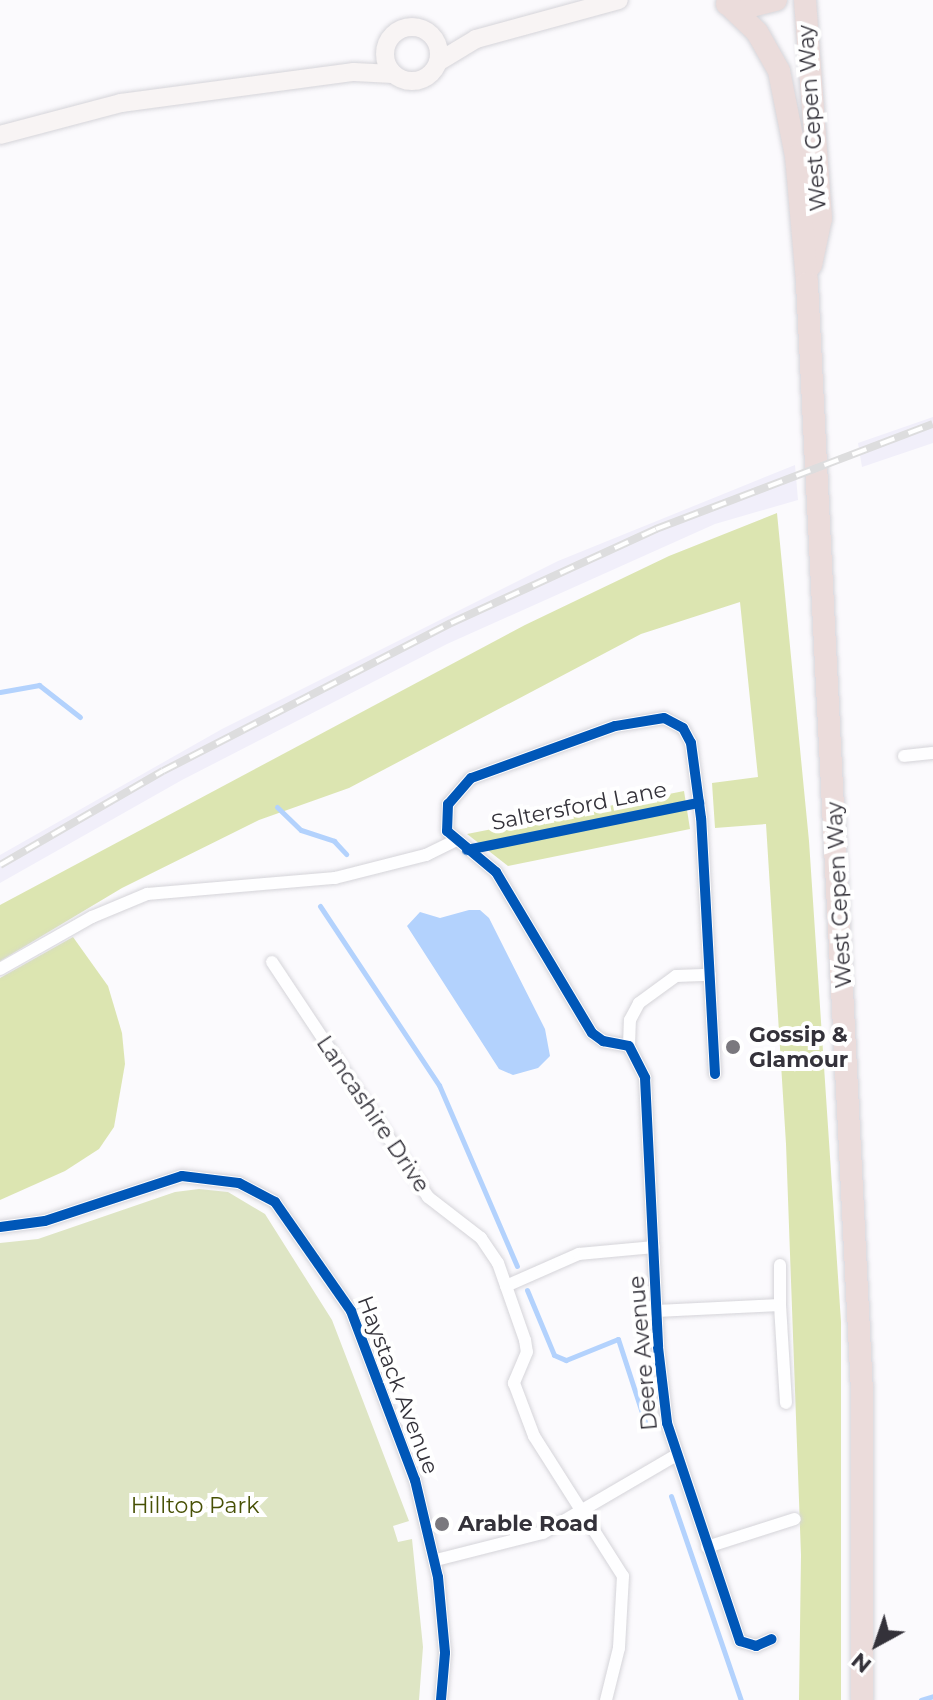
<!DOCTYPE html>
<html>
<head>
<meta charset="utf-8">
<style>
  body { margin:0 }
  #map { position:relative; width:933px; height:1700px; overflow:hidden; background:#fbfafd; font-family:Montserrat,sans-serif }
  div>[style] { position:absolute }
  .built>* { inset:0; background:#f1effa }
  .green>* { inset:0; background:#dee5c4 }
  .forest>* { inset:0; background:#dce5b1 }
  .water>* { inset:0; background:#b3d2fd }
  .stream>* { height:5px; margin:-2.5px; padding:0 2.5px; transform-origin:2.5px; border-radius:2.5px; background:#b3d2fd }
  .roads { filter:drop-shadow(0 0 2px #d5d4d9) drop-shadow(0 0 2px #d5d4d9) }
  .street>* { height:12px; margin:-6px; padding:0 6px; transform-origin:6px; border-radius:6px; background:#fefeff }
  .secondary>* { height:18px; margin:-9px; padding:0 9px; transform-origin:9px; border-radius:9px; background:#f8f4f4 }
  .secondary>.ring { margin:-9px; padding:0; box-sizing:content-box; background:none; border:18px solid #f8f4f4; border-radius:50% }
  .highway>* { height:22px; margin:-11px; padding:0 11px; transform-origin:11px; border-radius:11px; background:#ebdcdb }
  .rail>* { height:8px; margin-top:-4px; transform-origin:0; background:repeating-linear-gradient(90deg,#fff 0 15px,#ddddde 0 30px); box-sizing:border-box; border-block:2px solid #ddddde }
  .cycleway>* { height:10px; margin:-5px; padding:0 5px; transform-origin:5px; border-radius:5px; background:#0057b8 }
  .dots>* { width:22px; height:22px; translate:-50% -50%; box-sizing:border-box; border:4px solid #fff; border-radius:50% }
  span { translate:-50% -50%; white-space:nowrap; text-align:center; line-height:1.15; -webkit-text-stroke:8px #fff; paint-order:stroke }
  .street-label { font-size:22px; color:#34323a }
  .poi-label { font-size:22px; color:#34323a; font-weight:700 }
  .left { translate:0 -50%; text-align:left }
  .park-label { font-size:22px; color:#475005 }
  .north { position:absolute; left:837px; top:1604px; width:80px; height:80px; -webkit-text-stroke:6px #fff; paint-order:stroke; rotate:220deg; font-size:22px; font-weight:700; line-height:32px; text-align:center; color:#34323a }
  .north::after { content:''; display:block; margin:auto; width:28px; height:36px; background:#34323a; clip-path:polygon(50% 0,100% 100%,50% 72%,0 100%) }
</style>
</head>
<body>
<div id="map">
  <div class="built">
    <div style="clip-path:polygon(933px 417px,933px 443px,862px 467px,858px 443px)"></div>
    <div style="clip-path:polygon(795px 465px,798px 500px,715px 524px,447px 644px,182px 780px,0 883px,0 855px,222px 729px,558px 561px)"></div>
  </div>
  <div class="green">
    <div style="clip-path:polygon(199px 1189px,228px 1192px,265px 1214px,332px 1320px,409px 1521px,393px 1526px,398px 1542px,412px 1539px,423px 1647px,419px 1700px,0 1700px,0 1243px,38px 1239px,175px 1192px)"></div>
  </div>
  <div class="forest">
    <div style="clip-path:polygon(777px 513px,809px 841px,841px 1322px,841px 1700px,799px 1700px,801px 1555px,786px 1144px,766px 824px,715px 828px,712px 783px,758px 777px,740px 602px,641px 634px,349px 788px,259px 820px,122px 888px,0 961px,0 905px,525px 625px,669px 556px)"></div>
    <div style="clip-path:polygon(684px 791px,690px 829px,508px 866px,467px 834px)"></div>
    <div style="clip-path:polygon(73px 937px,108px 986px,122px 1033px,125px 1064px,114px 1127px,99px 1149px,65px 1171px,0 1200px,0 978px)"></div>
  </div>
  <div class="water">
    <div style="clip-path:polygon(469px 910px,480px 910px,489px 918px,545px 1029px,550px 1056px,538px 1068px,513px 1075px,499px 1069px,407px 926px,420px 912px,440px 918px)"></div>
  </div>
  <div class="stream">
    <div style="left:0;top:692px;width:40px;rotate:-10deg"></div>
    <div style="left:39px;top:685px;width:52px;rotate:38deg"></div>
    <div style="left:277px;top:807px;width:33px;rotate:44deg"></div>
    <div style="left:301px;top:830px;width:35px;rotate:18deg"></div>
    <div style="left:334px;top:841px;width:18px;rotate:47deg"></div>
    <div style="left:320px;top:906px;width:215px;rotate:56.4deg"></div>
    <div style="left:439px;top:1085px;width:197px;rotate:66.7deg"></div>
    <div style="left:527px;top:1290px;width:70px;rotate:67.4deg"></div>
    <div style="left:554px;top:1355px;width:13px;rotate:23deg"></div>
    <div style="left:566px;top:1360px;width:56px;rotate:-22deg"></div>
    <div style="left:618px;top:1339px;width:90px;rotate:72deg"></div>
    <div style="left:671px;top:1496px;width:216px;rotate:71.1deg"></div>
    <div style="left:921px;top:1700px;width:13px;rotate:-18deg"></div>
  </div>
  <div class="roads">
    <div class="street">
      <div style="left:904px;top:756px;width:29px;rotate:-6deg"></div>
      <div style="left:272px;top:962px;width:282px;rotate:56.4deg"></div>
      <div style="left:428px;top:1197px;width:67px;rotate:37.7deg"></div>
      <div style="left:481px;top:1238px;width:30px;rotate:56deg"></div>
      <div style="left:498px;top:1263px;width:82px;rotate:70.7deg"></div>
      <div style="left:525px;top:1340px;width:12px;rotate:81deg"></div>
      <div style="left:527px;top:1352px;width:34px;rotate:113deg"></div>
      <div style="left:514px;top:1383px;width:57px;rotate:69.3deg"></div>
      <div style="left:534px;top:1436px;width:166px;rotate:57.6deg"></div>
      <div style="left:623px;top:1576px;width:72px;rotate:93.2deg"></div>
      <div style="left:619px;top:1648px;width:54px;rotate:104deg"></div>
      <div style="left:0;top:969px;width:106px;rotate:-29.5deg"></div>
      <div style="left:92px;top:917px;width:60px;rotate:-22.7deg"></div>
      <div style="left:147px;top:894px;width:189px;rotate:-4.9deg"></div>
      <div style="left:335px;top:878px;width:94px;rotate:-14.2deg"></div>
      <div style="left:426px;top:855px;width:32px;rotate:-26deg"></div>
      <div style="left:629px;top:1046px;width:26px;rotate:-88deg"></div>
      <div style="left:630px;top:1020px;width:19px;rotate:-62deg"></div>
      <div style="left:639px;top:1003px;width:46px;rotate:-36.1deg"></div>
      <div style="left:676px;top:976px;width:34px;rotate:-2deg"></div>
      <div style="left:715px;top:1074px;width:256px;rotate:-93.1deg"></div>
      <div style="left:701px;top:818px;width:76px;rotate:-97.6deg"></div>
      <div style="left:691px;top:743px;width:17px;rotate:-118deg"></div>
      <div style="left:683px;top:728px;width:21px;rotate:-152deg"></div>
      <div style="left:664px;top:718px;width:50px;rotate:170.7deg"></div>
      <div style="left:615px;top:726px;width:153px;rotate:160.1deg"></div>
      <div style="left:471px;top:778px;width:35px;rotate:131deg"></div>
      <div style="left:448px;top:804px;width:27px;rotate:92deg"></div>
      <div style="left:447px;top:831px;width:64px;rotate:39.9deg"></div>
      <div style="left:496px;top:872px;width:187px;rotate:59.2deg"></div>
      <div style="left:592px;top:1033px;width:14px;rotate:36deg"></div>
      <div style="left:603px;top:1041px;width:26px;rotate:11deg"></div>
      <div style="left:629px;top:1046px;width:36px;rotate:63deg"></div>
      <div style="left:645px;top:1078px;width:269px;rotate:87.2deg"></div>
      <div style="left:658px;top:1347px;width:77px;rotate:83.2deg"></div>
      <div style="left:667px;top:1423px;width:230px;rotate:71.5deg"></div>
      <div style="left:740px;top:1641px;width:17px;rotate:17deg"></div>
      <div style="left:756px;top:1646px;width:17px;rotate:-24deg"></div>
      <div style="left:0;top:1227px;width:45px;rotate:-7.6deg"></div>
      <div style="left:45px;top:1221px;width:144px;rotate:-18.2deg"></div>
      <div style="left:182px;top:1176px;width:57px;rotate:7deg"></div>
      <div style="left:239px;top:1183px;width:41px;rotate:27.8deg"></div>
      <div style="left:275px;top:1202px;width:133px;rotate:55.1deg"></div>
      <div style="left:351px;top:1311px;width:181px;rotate:69.3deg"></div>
      <div style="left:415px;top:1480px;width:100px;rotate:76.7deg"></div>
      <div style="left:438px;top:1577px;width:76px;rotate:84.7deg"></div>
      <div style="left:445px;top:1653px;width:47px;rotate:94.9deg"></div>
      <div style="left:506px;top:1286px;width:80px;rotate:-23.7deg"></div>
      <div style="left:579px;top:1254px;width:75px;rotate:-5.3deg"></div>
      <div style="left:780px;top:1305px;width:40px;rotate:-90deg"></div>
      <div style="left:656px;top:1311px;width:124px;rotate:-2.8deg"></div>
      <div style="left:780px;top:1305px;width:98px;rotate:86.5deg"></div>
      <div style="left:707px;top:1547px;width:92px;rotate:-17.7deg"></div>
      <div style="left:436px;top:1560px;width:110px;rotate:-14.2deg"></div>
      <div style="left:543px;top:1533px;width:153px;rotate:-30.3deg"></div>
    </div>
    <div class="secondary">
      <div class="ring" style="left:385px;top:27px;width:36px;height:36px"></div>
      <div style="left:438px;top:62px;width:44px;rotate:-31.2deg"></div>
      <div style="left:476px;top:39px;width:148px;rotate:-15.3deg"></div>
      <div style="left:0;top:135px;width:125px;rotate:-14.8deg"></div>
      <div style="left:121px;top:103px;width:235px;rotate:-7.6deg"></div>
      <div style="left:354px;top:72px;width:39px;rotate:3deg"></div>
    </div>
    <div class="highway">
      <div style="left:805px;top:0;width:219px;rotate:85.8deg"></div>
      <div style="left:821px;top:218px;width:48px;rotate:102deg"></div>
      <div style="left:727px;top:4px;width:20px;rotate:9deg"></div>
      <div style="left:747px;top:7px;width:30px;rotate:-14deg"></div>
      <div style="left:729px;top:5px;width:39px;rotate:44deg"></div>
      <div style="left:757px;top:32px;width:45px;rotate:60.6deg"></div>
      <div style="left:779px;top:71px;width:87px;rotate:78.7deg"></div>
      <div style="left:796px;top:156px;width:127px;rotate:85deg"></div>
      <div style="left:807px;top:283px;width:1109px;rotate:87.16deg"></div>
      <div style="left:862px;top:1391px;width:309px;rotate:90deg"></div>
    </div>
  </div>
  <div class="rail">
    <div style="left:0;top:865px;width:188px;rotate:-30deg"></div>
    <div style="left:163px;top:771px;width:324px;rotate:-27.2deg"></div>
    <div style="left:451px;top:623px;width:226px;rotate:-24.6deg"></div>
    <div style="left:656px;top:529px;width:296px;rotate:-20.8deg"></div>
  </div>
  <div class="cycleway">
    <div style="left:467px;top:850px;width:237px;rotate:-11.5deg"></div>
    <div style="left:715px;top:1074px;width:256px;rotate:-93.1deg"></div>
    <div style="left:701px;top:818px;width:76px;rotate:-97.6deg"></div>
    <div style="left:691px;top:743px;width:17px;rotate:-118deg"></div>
    <div style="left:683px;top:728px;width:21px;rotate:-152deg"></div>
    <div style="left:664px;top:718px;width:50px;rotate:170.7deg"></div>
    <div style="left:615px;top:726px;width:153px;rotate:160.1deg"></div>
    <div style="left:471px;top:778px;width:35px;rotate:131deg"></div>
    <div style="left:448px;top:804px;width:27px;rotate:92deg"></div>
    <div style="left:447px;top:831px;width:64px;rotate:39.9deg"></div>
    <div style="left:496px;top:872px;width:187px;rotate:59.2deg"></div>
    <div style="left:592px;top:1033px;width:14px;rotate:36deg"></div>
    <div style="left:603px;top:1041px;width:26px;rotate:11deg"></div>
    <div style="left:629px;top:1046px;width:36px;rotate:63deg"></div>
    <div style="left:645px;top:1078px;width:269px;rotate:87.2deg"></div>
    <div style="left:658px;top:1347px;width:77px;rotate:83.2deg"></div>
    <div style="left:667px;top:1423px;width:230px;rotate:71.5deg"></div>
    <div style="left:740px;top:1641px;width:17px;rotate:17deg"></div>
    <div style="left:756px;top:1646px;width:17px;rotate:-24deg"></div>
    <div style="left:0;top:1227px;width:45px;rotate:-7.6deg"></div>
    <div style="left:45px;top:1221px;width:144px;rotate:-18.2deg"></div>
    <div style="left:182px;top:1176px;width:57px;rotate:7deg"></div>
    <div style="left:239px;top:1183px;width:41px;rotate:27.8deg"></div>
    <div style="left:275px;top:1202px;width:133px;rotate:55.1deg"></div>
    <div style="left:351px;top:1311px;width:181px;rotate:69.3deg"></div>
    <div style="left:415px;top:1480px;width:100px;rotate:76.7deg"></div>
    <div style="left:438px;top:1577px;width:76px;rotate:84.7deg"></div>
    <div style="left:445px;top:1653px;width:47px;rotate:94.9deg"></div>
  </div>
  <div class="dots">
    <div style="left:733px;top:1047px;background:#7a787e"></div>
    <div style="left:442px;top:1524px;background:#7a787e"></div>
  </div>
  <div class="street-label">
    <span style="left:812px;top:118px;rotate:-94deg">West Cepen Way</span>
    <span style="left:579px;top:806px;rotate:-11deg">Saltersford Lane</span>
    <span style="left:839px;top:895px;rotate:-93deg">West Cepen Way</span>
    <span style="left:373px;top:1114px;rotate:56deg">Lancashire Drive</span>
    <span style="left:643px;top:1353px;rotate:-95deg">Deere Avenue</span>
    <span style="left:398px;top:1385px;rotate:69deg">Haystack Avenue</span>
  </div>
  <div class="poi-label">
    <span class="left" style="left:749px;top:1047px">Gossip &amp;<br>Glamour</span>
    <span class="left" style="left:458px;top:1524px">Arable Road</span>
  </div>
  <div class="park-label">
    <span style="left:195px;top:1506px">Hilltop Park</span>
  </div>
  <div class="north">N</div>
</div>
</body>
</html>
